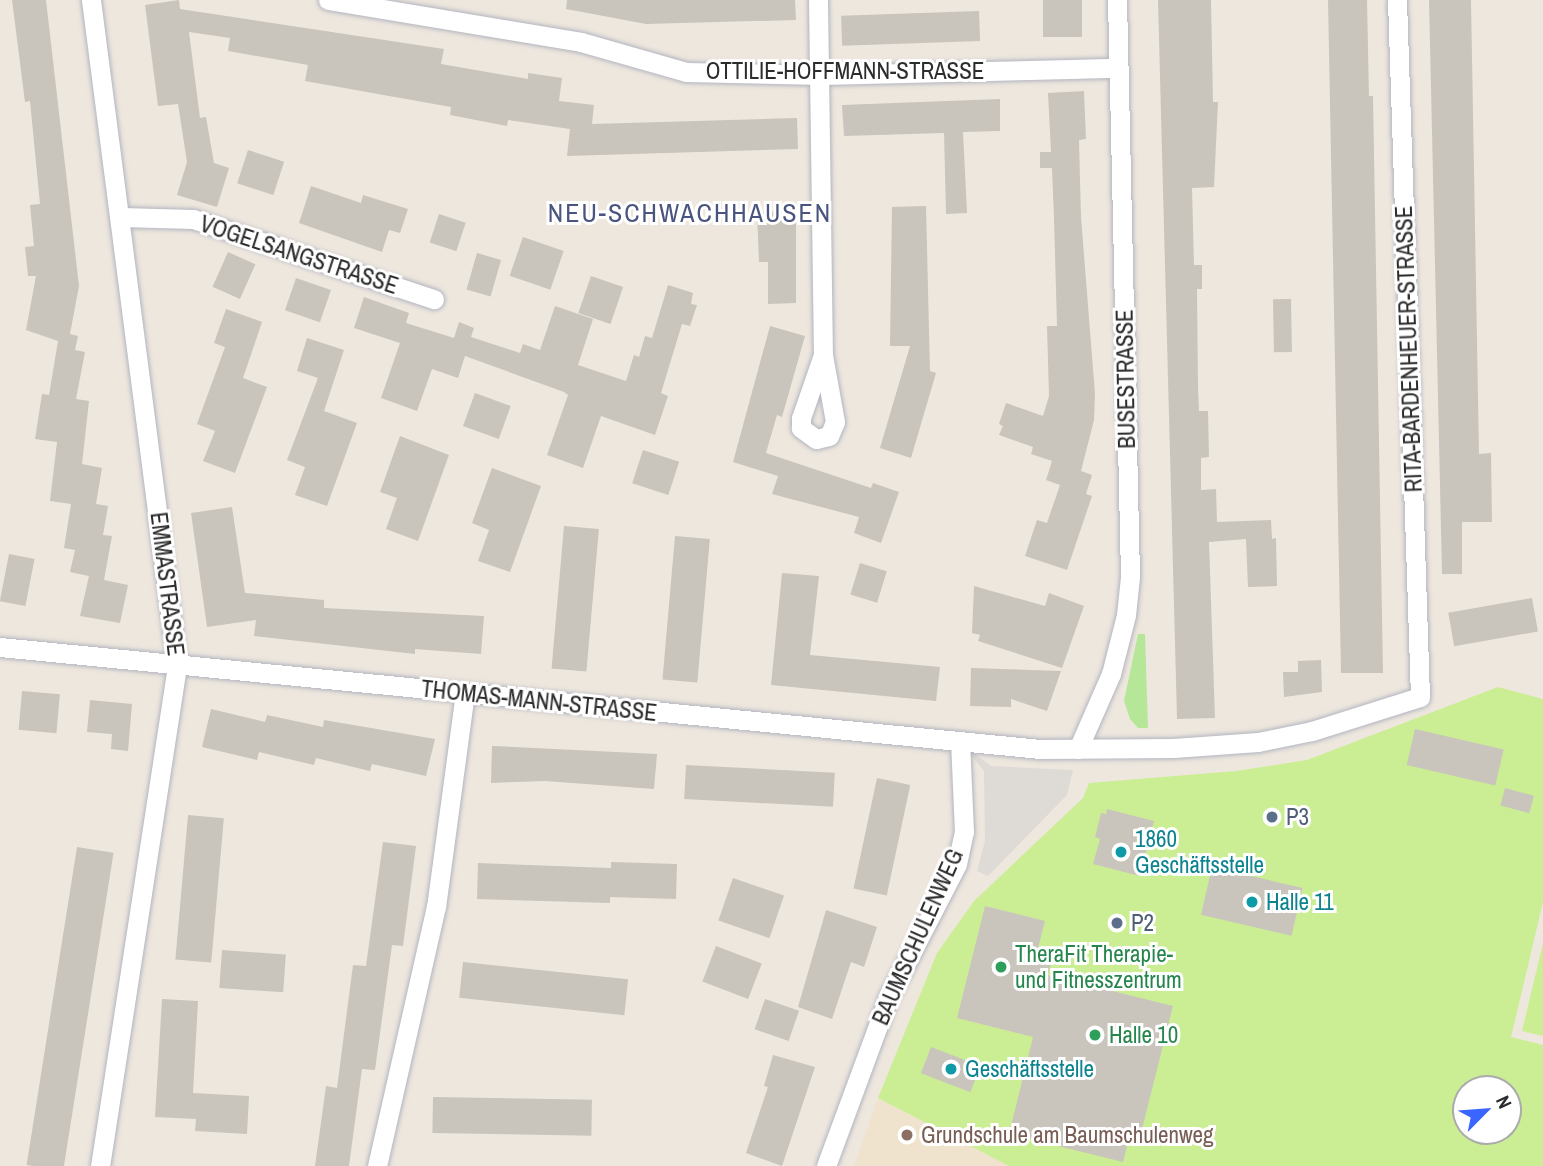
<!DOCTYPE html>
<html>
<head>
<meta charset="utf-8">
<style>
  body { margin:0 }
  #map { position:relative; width:1543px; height:1166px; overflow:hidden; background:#eee7de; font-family:"Archivo Narrow",sans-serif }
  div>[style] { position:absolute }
  .education>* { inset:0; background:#f0e3cd }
  .green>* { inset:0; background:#b6e798 }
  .pitch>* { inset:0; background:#cbee94 }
  .plaza>* { inset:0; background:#dedad5 }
  .building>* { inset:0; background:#c9c5bc; transform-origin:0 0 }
  .roads { filter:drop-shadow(0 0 2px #b2b5c0) drop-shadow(0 0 2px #b2b5c0) }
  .street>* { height:19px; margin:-9.5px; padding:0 9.5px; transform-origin:9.5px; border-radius:9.5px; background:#fff }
  .dots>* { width:19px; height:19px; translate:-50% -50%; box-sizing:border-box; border:4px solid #fff; border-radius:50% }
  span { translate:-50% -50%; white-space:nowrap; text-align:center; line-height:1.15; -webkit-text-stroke:6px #fff; paint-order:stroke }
  .street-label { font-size:23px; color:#2c2c2c }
  .service-label { font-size:23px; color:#4e5e75 }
  .left { translate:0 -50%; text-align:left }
  .culture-label { font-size:23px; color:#0d838f }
  .leisure-label { font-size:23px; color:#27864d }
  .education-label { font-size:23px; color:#785e54 }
  .quarter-label { font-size:26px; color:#4a557f; letter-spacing:2px }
  .north { position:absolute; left:1452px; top:1075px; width:70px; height:70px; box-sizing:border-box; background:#fff; border:2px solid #ababab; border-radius:50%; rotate:65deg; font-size:19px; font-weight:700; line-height:28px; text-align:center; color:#2c2c2c }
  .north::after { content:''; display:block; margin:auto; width:24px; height:32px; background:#3a66ff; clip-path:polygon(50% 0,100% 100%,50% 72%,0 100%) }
</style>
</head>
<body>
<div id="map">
  <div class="education">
    <div style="clip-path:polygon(878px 1098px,1009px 1166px,854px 1166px)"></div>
  </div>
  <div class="green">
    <div style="clip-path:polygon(1138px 634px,1145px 634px,1148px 728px,1138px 728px,1130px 719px,1124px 701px)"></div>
  </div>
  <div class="pitch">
    <div style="clip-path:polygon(evenodd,1498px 687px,1543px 699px,1543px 902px,1511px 1037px,1543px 1045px,1543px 1166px,1009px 1166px,878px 1098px,937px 953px,974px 901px,1083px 798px,1089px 783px,1236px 771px,1307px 760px,1498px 687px,1466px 1089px,1508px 1089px,1508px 1131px,1466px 1131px,1466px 1089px)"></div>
    <div style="clip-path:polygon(1543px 943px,1543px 1036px,1522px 1031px)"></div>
  </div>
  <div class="plaza">
    <div style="clip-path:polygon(960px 742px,991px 766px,1073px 770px,1067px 795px,988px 876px,977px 871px,985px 841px,984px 771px)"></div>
  </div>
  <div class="building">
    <div style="clip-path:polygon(12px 0,46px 0,79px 286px,70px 334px,78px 336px,75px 350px,85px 352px,76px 399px,89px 401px,82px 464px,102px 468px,96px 504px,108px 506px,103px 535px,112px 536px,104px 580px,128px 585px,120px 623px,80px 616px,89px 576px,70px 572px,75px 550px,64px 548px,71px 504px,50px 501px,57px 442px,35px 439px,42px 394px,49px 395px,58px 341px,26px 330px,36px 276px,28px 276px,25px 247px,34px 246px,30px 205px,40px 204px,30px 101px,25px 102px)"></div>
    <div style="clip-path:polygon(179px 0,180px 9px,444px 49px,441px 64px,528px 79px,528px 73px,562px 78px,559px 101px,594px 105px,592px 124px,797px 118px,798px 149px,567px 156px,570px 129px,508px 120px,507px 126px,450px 115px,451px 107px,305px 81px,308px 65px,228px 51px,230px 38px,189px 32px,200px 118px,206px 117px,214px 163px,229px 168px,217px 207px,177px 195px,187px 162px,178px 104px,158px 106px,145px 5px)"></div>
    <div style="clip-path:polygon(567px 0,795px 0,796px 20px,646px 24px,566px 9px)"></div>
    <div style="left:1043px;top:0;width:39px;height:37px"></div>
    <div style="clip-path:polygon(1158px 0,1211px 0,1213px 102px,1218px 102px,1214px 187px,1192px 188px,1194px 265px,1202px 265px,1202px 289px,1197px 289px,1198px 387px,1199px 411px,1208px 411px,1209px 457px,1201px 458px,1201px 490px,1216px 489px,1217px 522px,1271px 520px,1272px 539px,1276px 538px,1277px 586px,1248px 587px,1246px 539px,1209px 542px,1215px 718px,1177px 719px)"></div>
    <div style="clip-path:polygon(1328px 0,1367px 0,1369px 96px,1373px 96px,1383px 673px,1341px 673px)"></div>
    <div style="clip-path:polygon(1429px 0,1471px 0,1479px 454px,1491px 453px,1492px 522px,1462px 522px,1462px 574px,1442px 574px)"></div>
    <div style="left:979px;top:11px;width:30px;height:138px;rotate:88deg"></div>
    <div style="clip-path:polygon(1084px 91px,1086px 139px,1079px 140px,1081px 217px,1095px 394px,1094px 420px,1081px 471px,1092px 475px,1086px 494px,1092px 496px,1067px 570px,1025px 556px,1037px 520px,1047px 523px,1060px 485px,1046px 480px,1052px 461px,1031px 454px,1033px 447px,999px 435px,1003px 426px,999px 424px,1006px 403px,1043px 416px,1049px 396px,1047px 326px,1057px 326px,1054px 218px,1052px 168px,1040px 168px,1040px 152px,1051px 152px,1048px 93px)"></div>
    <div style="clip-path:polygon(1000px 99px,1000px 131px,963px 132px,967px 213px,946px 214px,944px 133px,844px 136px,842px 105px)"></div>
    <div style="left:248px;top:150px;width:38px;height:35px;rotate:18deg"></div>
    <div style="clip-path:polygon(311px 186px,361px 203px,363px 195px,408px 209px,400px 233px,389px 230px,382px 252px,299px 223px)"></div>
    <div style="clip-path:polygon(926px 206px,930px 371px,936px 373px,911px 458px,880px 448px,910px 346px,890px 346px,892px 207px)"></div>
    <div style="clip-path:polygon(796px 210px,796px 303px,768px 304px,768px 262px,759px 262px,757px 212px)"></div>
    <div style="left:439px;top:214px;width:28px;height:30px;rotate:18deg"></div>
    <div style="left:523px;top:237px;width:43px;height:41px;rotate:19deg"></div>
    <div style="left:228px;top:252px;width:30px;height:38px;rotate:24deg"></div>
    <div style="left:477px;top:253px;width:25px;height:38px;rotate:16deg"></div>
    <div style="left:591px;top:276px;width:34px;height:39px;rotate:19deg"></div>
    <div style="left:296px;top:278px;width:37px;height:34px;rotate:19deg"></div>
    <div style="clip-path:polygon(668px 285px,693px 293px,691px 304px,697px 305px,690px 326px,682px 324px,661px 393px,668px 396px,655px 435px,601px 416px,583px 468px,547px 455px,568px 395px,564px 392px,465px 356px,458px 378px,432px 369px,417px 411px,381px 398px,400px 343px,354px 328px,364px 297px,409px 313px,406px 323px,454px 338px,459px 322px,474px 328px,471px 337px,520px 353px,523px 344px,540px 350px,555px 306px,593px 319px,578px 365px,626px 381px,634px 355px,639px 357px,645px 336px,652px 338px)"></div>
    <div style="left:1291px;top:299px;width:53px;height:18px;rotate:89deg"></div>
    <div style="clip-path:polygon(226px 309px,262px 322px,243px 378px,267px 387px,235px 473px,203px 461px,215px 431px,197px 424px,225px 347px,214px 343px)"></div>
    <div style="clip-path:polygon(770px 326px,805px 336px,782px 417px,777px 415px,766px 453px,871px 488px,873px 483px,899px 492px,881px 543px,854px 533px,859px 517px,772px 494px,778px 476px,733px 462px)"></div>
    <div style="clip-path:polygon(307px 338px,344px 350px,324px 411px,357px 423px,327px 506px,295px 495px,305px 467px,287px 460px,318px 378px,297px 371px)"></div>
    <div style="left:475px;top:393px;width:38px;height:35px;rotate:20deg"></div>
    <div style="clip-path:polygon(400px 436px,449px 455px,418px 541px,386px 529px,397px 498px,380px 492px)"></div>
    <div style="left:643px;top:450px;width:38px;height:35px;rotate:18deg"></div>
    <div style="clip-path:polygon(492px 468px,541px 486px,510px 572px,478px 561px,489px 530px,472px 523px)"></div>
    <div style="clip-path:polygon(232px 507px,245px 593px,324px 600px,324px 608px,484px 616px,481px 654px,415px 649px,415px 654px,254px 636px,256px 620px,207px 627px,191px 513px)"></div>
    <div style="left:564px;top:526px;width:35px;height:143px;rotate:5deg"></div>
    <div style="left:675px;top:536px;width:35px;height:144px;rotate:5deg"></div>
    <div style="left:9px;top:554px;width:26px;height:48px;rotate:11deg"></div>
    <div style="left:860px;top:563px;width:28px;height:33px;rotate:17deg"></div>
    <div style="clip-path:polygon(782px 573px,819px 576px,810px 655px,940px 667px,936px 701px,771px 685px)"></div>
    <div style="clip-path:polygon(974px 586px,1045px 606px,1049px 593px,1084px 606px,1062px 668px,978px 641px,980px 635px,972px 633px)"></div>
    <div style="left:1532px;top:598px;width:34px;height:85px;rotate:80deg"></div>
    <div style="clip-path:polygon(1321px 660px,1322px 692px,1284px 697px,1283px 672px,1298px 672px,1298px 661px)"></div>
    <div style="clip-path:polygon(971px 668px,1061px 671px,1047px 711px,1011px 699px,1011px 707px,970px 706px)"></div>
    <div style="left:22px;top:691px;width:38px;height:39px;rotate:5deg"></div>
    <div style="clip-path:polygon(90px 700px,132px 704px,128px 751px,111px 749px,112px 734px,87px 732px)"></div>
    <div style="clip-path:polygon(211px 709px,265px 722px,267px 715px,323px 727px,324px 720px,435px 739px,426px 776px,372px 764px,370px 771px,316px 758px,314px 765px,259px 752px,257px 760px,202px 747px)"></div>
    <div style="left:1415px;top:729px;width:91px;height:37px;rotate:13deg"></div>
    <div style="clip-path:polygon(492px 746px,657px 754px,654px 789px,545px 781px,491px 783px)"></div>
    <div style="left:686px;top:765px;width:149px;height:34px;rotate:3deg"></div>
    <div style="left:877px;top:778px;width:34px;height:113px;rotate:12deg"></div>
    <div style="left:1505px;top:788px;width:30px;height:18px;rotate:15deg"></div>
    <div style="clip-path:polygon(1107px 809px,1154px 821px,1140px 876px,1093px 864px,1100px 839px,1095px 837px,1101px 813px,1106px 814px)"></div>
    <div style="left:188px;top:815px;width:36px;height:145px;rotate:5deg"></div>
    <div style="clip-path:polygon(383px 842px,416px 846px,403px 946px,392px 945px,375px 1070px,362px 1069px,349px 1166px,315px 1166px,326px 1086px,337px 1088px,353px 965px,366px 966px)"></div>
    <div style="left:77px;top:847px;width:37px;height:322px;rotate:9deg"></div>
    <div style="clip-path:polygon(611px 862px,677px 864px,676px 899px,610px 897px,610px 903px,477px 899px,478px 863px,611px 868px)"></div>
    <div style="left:1212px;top:867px;width:93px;height:49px;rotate:13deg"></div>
    <div style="left:733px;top:878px;width:54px;height:45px;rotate:19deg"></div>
    <div style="clip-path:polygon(985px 906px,1045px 921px,1037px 952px,1053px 956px,1048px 975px,1173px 1006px,1141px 1133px,1131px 1131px,1123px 1162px,1009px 1134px,1033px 1037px,957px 1018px)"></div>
    <div style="clip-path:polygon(826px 910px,877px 927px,864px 967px,851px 962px,832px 1019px,798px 1007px)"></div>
    <div style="left:716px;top:946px;width:49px;height:38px;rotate:21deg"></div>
    <div style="left:222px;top:950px;width:64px;height:38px;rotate:4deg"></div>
    <div style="left:463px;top:962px;width:166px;height:36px;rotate:6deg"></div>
    <div style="clip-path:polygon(162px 999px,198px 1001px,193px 1093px,249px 1096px,247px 1134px,195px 1131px,196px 1119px,155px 1117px)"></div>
    <div style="left:765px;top:999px;width:36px;height:32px;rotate:19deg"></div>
    <div style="left:931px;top:1047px;width:53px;height:28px;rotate:21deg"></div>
    <div style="clip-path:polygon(773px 1055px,815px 1067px,782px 1166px,746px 1153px,768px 1087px,764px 1086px)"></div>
    <div style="left:433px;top:1097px;width:159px;height:36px;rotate:1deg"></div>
  </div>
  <div class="roads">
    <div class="street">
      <div style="left:91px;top:0;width:672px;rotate:82.64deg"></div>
      <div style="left:177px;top:666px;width:506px;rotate:98.75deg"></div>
      <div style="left:328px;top:0;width:256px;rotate:9.4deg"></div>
      <div style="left:581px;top:42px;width:109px;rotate:15.9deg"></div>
      <div style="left:686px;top:72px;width:136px;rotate:1.3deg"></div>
      <div style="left:822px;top:75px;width:296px;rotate:-1.4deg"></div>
      <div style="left:818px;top:0;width:355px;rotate:89.2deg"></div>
      <div style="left:823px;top:355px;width:68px;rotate:79.8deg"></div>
      <div style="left:835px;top:422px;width:15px;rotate:113deg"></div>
      <div style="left:829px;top:436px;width:13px;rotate:167deg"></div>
      <div style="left:816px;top:439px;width:19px;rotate:-144deg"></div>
      <div style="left:801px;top:428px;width:10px;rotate:-90deg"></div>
      <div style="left:801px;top:418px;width:67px;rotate:-70.8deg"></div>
      <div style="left:121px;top:217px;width:72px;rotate:1.6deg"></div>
      <div style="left:193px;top:219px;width:254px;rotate:18.4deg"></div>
      <div style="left:0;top:647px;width:1045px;rotate:5.6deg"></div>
      <div style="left:1040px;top:749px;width:133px;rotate:-0.4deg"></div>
      <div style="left:1173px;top:748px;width:85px;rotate:-4deg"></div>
      <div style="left:1258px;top:742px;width:55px;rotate:-11.5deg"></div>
      <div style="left:1312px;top:731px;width:113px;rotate:-17.5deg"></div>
      <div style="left:1420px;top:697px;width:697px;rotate:-91.89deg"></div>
      <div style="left:1078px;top:749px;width:82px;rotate:-66.3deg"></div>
      <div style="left:1111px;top:674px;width:61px;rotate:-75.7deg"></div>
      <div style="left:1126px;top:615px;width:39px;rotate:-84deg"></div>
      <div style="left:1130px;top:576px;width:576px;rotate:-91.29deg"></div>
      <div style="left:377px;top:1166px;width:266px;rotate:-77.2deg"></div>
      <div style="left:436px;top:907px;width:216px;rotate:-82.3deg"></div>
      <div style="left:826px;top:1166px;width:181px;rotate:-69.7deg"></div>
      <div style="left:889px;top:996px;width:148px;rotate:-62.7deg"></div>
      <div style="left:957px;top:864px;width:33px;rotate:-78deg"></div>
      <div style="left:964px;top:832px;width:90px;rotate:-92.5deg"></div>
    </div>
  </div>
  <div class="dots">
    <div style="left:1272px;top:817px;background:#5c6f8a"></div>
    <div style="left:1121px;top:852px;background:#0f9aa8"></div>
    <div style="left:1252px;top:902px;background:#0f9aa8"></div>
    <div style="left:1117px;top:923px;background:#5c6f8a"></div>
    <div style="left:1001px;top:967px;background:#2e9e5b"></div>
    <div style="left:1095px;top:1035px;background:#2e9e5b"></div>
    <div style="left:951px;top:1069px;background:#0f9aa8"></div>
    <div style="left:907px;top:1135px;background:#8d6e63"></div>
  </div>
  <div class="street-label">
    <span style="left:845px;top:71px">OTTILIE-HOFFMANN-STRASSE</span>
    <span style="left:299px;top:255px;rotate:18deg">VOGELSANGSTRASSE</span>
    <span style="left:1409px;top:349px;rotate:-92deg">RITA-BARDENHEUER-STRASSE</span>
    <span style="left:1126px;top:379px;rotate:-91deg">BUSESTRASSE</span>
    <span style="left:167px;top:584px;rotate:83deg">EMMASTRASSE</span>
    <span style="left:539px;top:701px;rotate:6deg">THOMAS-MANN-STRASSE</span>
    <span style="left:918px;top:937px;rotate:-66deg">BAUMSCHULENWEG</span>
  </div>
  <div class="service-label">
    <span class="left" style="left:1286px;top:817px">P3</span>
    <span class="left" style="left:1131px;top:923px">P2</span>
  </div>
  <div class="culture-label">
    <span class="left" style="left:1135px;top:852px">1860<br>Geschäftsstelle</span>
    <span class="left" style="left:1266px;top:902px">Halle 11</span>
    <span class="left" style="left:965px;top:1069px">Geschäftsstelle</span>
  </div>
  <div class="leisure-label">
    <span class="left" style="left:1015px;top:967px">TheraFit Therapie-<br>und Fitnesszentrum</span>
    <span class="left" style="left:1109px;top:1035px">Halle 10</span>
  </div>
  <div class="education-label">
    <span class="left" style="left:921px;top:1135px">Grundschule am Baumschulenweg</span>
  </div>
  <div class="quarter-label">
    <span style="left:690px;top:213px">NEU-SCHWACHHAUSEN</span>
  </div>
  <div class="north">N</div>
</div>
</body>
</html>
